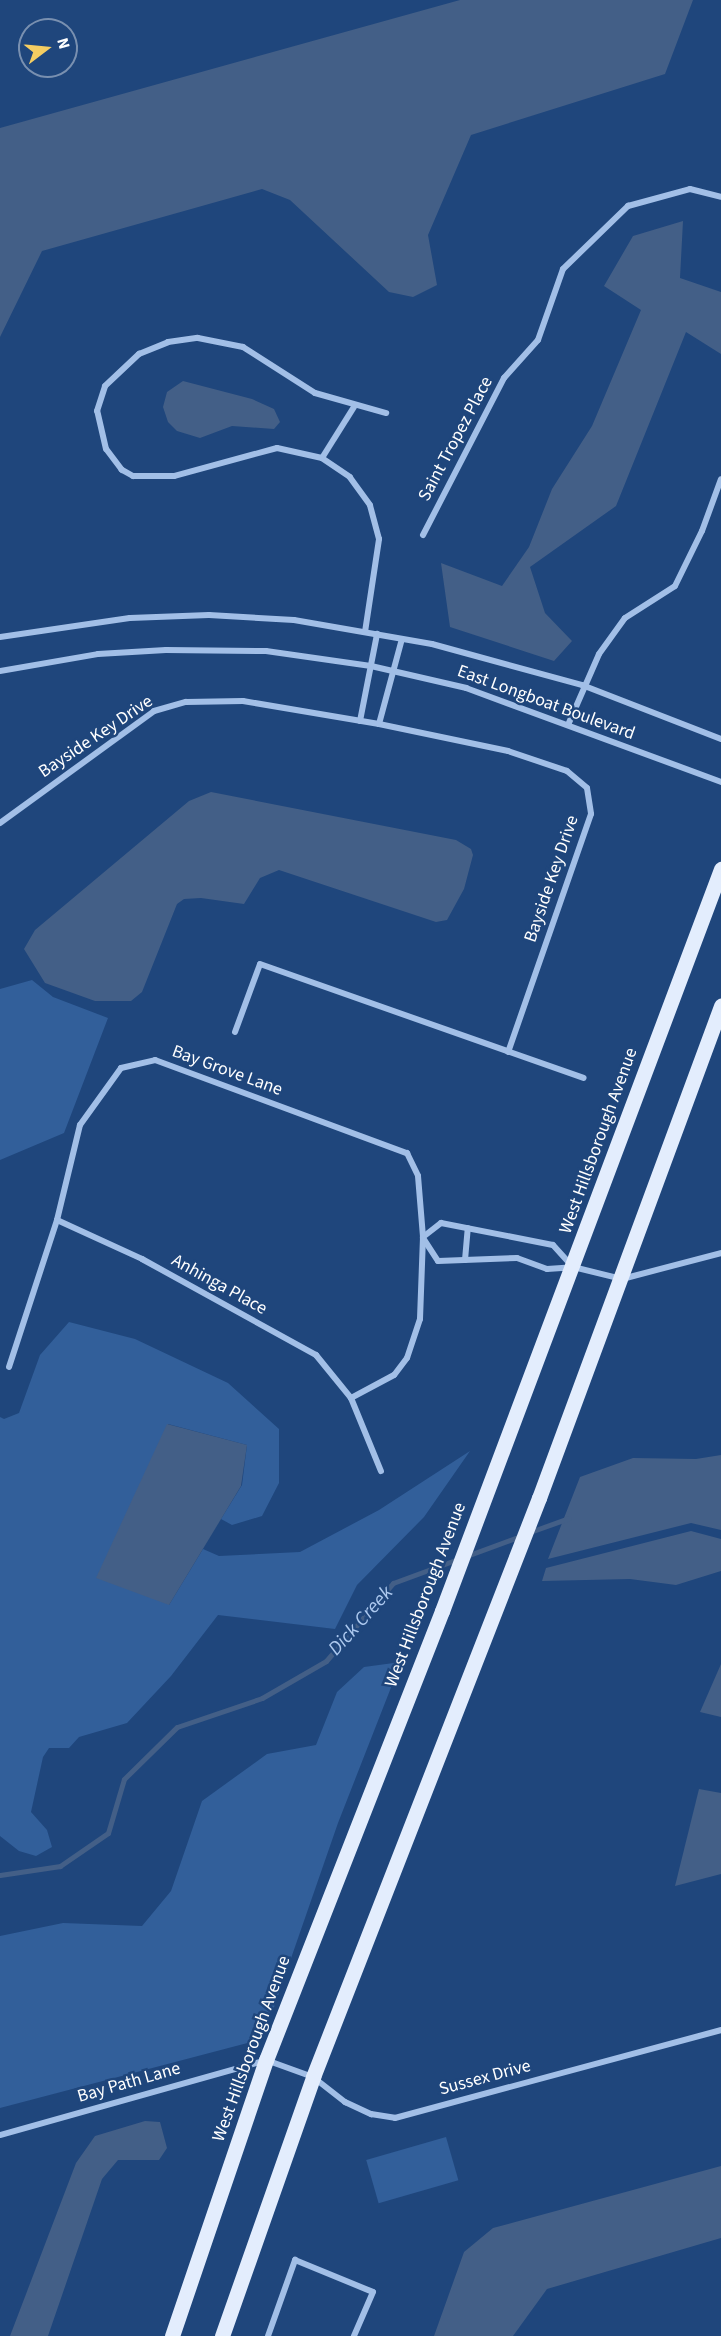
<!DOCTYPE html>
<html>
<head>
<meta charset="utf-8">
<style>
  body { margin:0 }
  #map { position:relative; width:721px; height:2336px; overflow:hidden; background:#1f467c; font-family:"Source Sans 3",sans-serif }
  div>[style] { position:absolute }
  .green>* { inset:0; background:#325f9a; transform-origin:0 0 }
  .water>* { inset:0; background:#435f87 }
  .stream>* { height:5px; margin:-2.5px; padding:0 2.5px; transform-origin:2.5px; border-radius:2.5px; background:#435f87 }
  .street>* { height:6px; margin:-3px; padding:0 3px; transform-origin:3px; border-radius:3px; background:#a2bfe7 }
  .primary>* { height:15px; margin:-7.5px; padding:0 7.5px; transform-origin:7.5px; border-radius:7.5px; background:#e3edfd }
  span { translate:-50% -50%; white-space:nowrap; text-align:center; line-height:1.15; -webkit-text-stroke:5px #1f467c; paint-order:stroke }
  .street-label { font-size:18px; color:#fff }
  .water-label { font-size:20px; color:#adc9ef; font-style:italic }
  .north { position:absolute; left:18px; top:18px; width:60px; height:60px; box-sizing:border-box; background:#1f467c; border:2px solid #7990b0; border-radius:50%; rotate:74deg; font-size:16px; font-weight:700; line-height:24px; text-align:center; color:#fff }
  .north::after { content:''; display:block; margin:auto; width:21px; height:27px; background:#f4cd62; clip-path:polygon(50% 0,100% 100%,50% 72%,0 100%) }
</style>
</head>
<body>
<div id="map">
  <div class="green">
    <div style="clip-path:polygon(32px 980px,53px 997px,108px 1018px,64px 1133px,0 1160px,0 989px)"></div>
    <div style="clip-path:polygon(69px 1322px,135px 1339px,228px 1383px,279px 1429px,279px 1483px,262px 1516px,232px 1525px,221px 1519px,242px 1485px,247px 1445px,168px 1424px,169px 1605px,203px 1549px,219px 1556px,300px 1552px,379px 1510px,470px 1451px,424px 1517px,357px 1585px,335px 1629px,218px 1615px,171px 1676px,127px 1723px,79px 1737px,69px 1748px,49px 1748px,43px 1757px,31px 1812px,47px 1830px,52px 1847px,36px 1856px,19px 1851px,0 1836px,0 1417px,4px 1419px,19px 1413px,40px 1355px)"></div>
    <div style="clip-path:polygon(401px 1662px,338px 1823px,263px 2039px,0 2108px,0 1936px,63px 1923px,142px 1926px,171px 1891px,202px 1801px,267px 1754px,316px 1745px,337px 1692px,364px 1667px)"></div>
    <div style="left:446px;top:2137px;width:45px;height:83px;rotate:74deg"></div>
  </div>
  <div class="water">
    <div style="clip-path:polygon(460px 0,693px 0,665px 74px,471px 135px,428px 235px,437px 285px,413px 297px,389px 292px,290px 200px,262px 189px,42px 251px,0 337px,0 128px)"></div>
    <div style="clip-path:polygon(683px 221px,680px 278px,721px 292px,721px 354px,686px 332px,616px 506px,530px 567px,545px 613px,572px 641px,554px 661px,450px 627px,441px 563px,502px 586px,529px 547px,552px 489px,592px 426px,641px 310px,604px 286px,633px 236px)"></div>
    <div style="clip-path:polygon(183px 381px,252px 399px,274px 409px,280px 422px,274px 429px,232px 426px,200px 438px,177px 431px,168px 422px,163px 407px,167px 392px)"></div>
    <div style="clip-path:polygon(211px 792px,456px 840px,471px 849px,473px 855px,464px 889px,447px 920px,436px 922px,279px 870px,260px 878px,244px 904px,201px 898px,184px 899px,177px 904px,142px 992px,131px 1001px,95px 1001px,45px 983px,24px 949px,35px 930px,189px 801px)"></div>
    <div style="clip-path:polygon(167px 1424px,247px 1445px,241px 1486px,169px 1605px,96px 1578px)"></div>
    <div style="clip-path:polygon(721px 1455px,721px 1530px,691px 1523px,548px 1559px,580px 1477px,633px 1458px,696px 1459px)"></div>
    <div style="clip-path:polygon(691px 1531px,721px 1539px,721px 1571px,676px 1585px,630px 1579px,542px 1581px,546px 1568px)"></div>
    <div style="clip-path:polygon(721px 1664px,721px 1717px,700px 1712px)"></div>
    <div style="clip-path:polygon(699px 1789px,721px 1793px,721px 1874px,675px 1886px)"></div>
    <div style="clip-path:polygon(145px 2121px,160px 2122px,167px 2148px,159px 2160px,118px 2160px,102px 2179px,48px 2336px,10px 2336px,76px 2163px,95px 2136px)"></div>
    <div style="clip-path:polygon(721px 2166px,721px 2238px,547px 2289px,513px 2336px,434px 2336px,464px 2252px,493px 2228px)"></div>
  </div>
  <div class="stream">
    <div style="left:530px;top:1532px;width:41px;rotate:-19.7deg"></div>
    <div style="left:0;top:1875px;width:61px;rotate:-8.5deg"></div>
    <div style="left:60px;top:1866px;width:58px;rotate:-34.5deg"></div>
    <div style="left:108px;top:1833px;width:56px;rotate:-73.5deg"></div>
    <div style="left:124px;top:1779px;width:74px;rotate:-44.5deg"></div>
    <div style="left:177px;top:1727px;width:90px;rotate:-18.8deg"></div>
    <div style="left:262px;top:1698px;width:74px;rotate:-30deg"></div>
    <div style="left:326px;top:1661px;width:103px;rotate:-49.3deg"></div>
    <div style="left:393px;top:1583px;width:136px;rotate:-20.2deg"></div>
  </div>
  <div class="street">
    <div style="left:322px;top:458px;width:60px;rotate:-57.9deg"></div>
    <div style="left:423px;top:535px;width:177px;rotate:-62.7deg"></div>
    <div style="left:504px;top:378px;width:51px;rotate:-48.2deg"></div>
    <div style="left:538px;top:340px;width:75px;rotate:-70.6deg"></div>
    <div style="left:563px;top:269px;width:91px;rotate:-44.1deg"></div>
    <div style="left:628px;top:206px;width:64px;rotate:-15.3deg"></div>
    <div style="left:690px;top:189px;width:32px;rotate:14deg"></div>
    <div style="left:365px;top:632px;width:94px;rotate:-81.4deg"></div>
    <div style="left:379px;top:539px;width:35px;rotate:-105deg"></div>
    <div style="left:370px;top:505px;width:34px;rotate:-126deg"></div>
    <div style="left:350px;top:477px;width:34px;rotate:-146deg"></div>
    <div style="left:322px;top:458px;width:46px;rotate:-167.5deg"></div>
    <div style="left:277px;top:448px;width:107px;rotate:164.8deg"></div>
    <div style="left:174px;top:476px;width:41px;rotate:180deg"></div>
    <div style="left:133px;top:476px;width:13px;rotate:-151deg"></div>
    <div style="left:122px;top:470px;width:26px;rotate:-127deg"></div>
    <div style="left:106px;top:449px;width:39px;rotate:-103deg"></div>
    <div style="left:97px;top:411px;width:26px;rotate:-72deg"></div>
    <div style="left:105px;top:386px;width:47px;rotate:-43.3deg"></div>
    <div style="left:139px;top:354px;width:31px;rotate:-22deg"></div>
    <div style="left:168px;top:342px;width:30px;rotate:-8deg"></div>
    <div style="left:198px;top:338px;width:46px;rotate:11.3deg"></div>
    <div style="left:243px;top:347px;width:85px;rotate:32.6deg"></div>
    <div style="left:315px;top:393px;width:74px;rotate:15.7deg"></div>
    <div style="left:0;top:637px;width:131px;rotate:-8.3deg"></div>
    <div style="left:130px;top:618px;width:79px;rotate:-2.2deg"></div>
    <div style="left:209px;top:615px;width:85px;rotate:3.4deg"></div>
    <div style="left:294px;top:620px;width:140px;rotate:9.9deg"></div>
    <div style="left:432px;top:644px;width:156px;rotate:15.3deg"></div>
    <div style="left:582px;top:685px;width:149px;rotate:21.2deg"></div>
    <div style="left:0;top:671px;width:99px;rotate:-9.8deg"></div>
    <div style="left:98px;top:654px;width:68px;rotate:-3.4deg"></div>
    <div style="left:166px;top:650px;width:100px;rotate:0.6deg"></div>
    <div style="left:266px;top:651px;width:106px;rotate:8.1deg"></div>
    <div style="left:371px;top:666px;width:98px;rotate:13deg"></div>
    <div style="left:466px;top:688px;width:272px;rotate:20.2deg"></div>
    <div style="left:360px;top:721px;width:89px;rotate:-78.9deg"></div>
    <div style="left:379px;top:724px;width:88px;rotate:-74.9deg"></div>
    <div style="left:568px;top:725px;width:77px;rotate:-66.4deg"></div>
    <div style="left:599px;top:654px;width:44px;rotate:-54.2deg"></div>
    <div style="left:625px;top:618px;width:59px;rotate:-32.6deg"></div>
    <div style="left:675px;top:586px;width:61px;rotate:-63.9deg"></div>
    <div style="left:702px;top:531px;width:55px;rotate:-69.9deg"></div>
    <div style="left:0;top:823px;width:190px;rotate:-36deg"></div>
    <div style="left:154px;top:711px;width:33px;rotate:-16deg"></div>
    <div style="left:186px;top:702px;width:57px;rotate:-1deg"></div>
    <div style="left:243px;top:701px;width:138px;rotate:9.6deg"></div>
    <div style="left:379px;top:724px;width:132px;rotate:11.8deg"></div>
    <div style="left:508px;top:751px;width:62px;rotate:18.7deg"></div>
    <div style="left:567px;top:771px;width:26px;rotate:40deg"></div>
    <div style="left:587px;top:788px;width:26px;rotate:81deg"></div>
    <div style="left:591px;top:814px;width:252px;rotate:109.2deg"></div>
    <div style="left:235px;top:1032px;width:72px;rotate:-69.8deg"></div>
    <div style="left:260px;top:964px;width:343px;rotate:19.4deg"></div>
    <div style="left:57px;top:1220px;width:94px;rotate:24.6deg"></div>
    <div style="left:142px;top:1259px;width:199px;rotate:28.9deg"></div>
    <div style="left:316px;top:1355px;width:55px;rotate:50.9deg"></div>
    <div style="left:351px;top:1398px;width:79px;rotate:67.7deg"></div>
    <div style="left:423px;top:1237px;width:23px;rotate:-38deg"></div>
    <div style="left:441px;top:1223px;width:114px;rotate:11.1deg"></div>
    <div style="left:553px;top:1245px;width:25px;rotate:48deg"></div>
    <div style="left:423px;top:1238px;width:27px;rotate:57deg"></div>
    <div style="left:438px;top:1261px;width:79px;rotate:-2.2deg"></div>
    <div style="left:517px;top:1258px;width:32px;rotate:20deg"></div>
    <div style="left:547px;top:1269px;width:26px;rotate:-4deg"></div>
    <div style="left:573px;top:1267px;width:50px;rotate:13.8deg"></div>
    <div style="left:622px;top:1279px;width:102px;rotate:-14.7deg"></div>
    <div style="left:465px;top:1260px;width:32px;rotate:-85deg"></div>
    <div style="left:9px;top:1367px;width:155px;rotate:-71.9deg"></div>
    <div style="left:57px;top:1220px;width:98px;rotate:-76.4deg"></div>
    <div style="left:80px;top:1125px;width:70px;rotate:-54.3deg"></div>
    <div style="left:121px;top:1068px;width:35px;rotate:-13deg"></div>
    <div style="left:155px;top:1060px;width:269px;rotate:20.3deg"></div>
    <div style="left:407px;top:1153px;width:25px;rotate:64deg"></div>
    <div style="left:418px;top:1176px;width:61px;rotate:85.3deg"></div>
    <div style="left:423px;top:1237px;width:82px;rotate:92.1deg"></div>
    <div style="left:420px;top:1319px;width:41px;rotate:108.4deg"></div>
    <div style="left:407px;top:1358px;width:21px;rotate:127deg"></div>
    <div style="left:394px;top:1375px;width:49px;rotate:151.9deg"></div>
    <div style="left:0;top:2135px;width:276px;rotate:-15.7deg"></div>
    <div style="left:266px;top:2060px;width:50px;rotate:19.9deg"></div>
    <div style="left:313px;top:2077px;width:41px;rotate:38deg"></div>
    <div style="left:345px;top:2102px;width:29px;rotate:25deg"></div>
    <div style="left:371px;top:2114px;width:24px;rotate:9deg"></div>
    <div style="left:395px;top:2118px;width:338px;rotate:-15.1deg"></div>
    <div style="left:268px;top:2336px;width:81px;rotate:-70.4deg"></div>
    <div style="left:295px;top:2260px;width:84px;rotate:22.3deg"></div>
    <div style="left:373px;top:2292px;width:48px;rotate:113.4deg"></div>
  </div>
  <div class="primary">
    <div style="left:172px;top:2336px;width:292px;rotate:-71.2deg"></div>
    <div style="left:266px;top:2060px;width:482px;rotate:-68.6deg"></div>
    <div style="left:442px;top:1611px;width:793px;rotate:-69.39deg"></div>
    <div style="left:222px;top:2336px;width:275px;rotate:-70.6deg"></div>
    <div style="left:313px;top:2077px;width:622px;rotate:-68.68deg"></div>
    <div style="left:539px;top:1498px;width:525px;rotate:-69.7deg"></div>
  </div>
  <div class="street-label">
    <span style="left:456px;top:439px;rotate:-62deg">Saint Tropez Place</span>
    <span style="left:546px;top:703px;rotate:20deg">East Longboat Boulevard</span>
    <span style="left:96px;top:737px;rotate:-34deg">Bayside Key Drive</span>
    <span style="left:552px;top:879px;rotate:-71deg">Bayside Key Drive</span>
    <span style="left:227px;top:1071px;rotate:20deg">Bay Grove Lane</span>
    <span style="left:599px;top:1141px;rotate:-70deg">West Hillsborough Avenue</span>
    <span style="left:219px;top:1285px;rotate:29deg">Anhinga Place</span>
    <span style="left:426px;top:1595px;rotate:-69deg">West Hillsborough Avenue</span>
    <span style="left:252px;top:2049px;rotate:-70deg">West Hillsborough Avenue</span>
    <span style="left:485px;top:2078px;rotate:-15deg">Sussex Drive</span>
    <span style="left:129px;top:2083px;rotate:-16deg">Bay Path Lane</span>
  </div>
  <div class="water-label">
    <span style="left:361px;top:1621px;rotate:-48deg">Dick Creek</span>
  </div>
  <div class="north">N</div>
</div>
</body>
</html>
